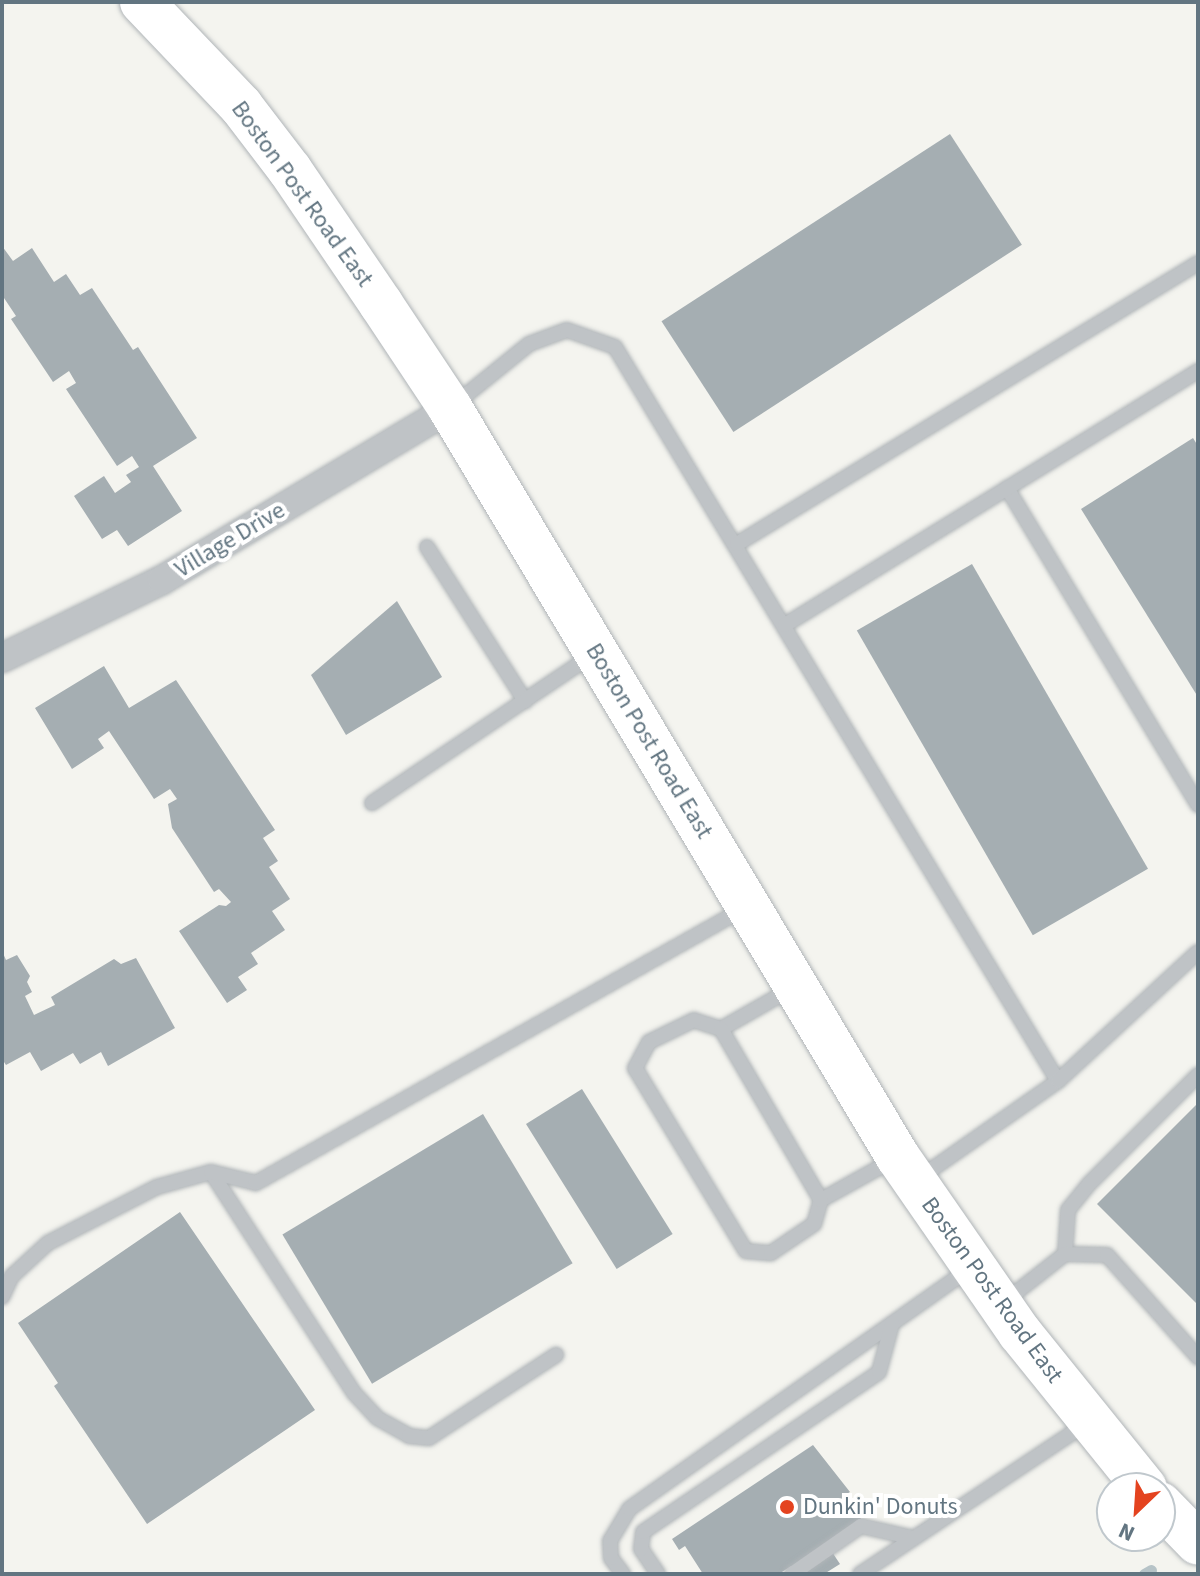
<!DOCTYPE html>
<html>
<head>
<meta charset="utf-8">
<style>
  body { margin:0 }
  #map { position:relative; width:1200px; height:1576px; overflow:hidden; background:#f4f4ef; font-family:"Source Sans 3",sans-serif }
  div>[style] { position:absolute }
  .stream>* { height:11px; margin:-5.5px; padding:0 5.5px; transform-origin:5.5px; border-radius:5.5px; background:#b6c3c7 }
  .building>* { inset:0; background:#a5aeb2; transform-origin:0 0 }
  .roads { filter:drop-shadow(0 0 2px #b0b5b8) drop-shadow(0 0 2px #b0b5b8) }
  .lane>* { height:14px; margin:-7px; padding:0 7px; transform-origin:7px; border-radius:7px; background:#bfc3c6 }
  .street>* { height:28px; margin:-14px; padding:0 14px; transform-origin:14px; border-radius:14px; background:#bfc3c6 }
  .primary>* { height:44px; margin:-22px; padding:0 22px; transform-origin:22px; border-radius:22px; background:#fff }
  .dots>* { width:22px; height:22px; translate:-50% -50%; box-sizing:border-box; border:4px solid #fff; border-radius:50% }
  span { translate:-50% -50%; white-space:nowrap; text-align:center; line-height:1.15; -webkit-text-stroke:8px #fff; paint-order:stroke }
  .street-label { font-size:24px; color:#627581 }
  .poi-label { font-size:24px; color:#627581 }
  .left { translate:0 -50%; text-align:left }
  .frame { position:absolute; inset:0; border:4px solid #627581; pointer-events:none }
  .north { position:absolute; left:1096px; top:1472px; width:80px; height:80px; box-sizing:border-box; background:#fff; border:2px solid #c0c8cd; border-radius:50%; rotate:205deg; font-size:22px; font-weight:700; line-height:32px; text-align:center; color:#627581 }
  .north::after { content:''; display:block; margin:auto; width:28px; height:36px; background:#e4431f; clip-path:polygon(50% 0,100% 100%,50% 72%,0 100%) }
</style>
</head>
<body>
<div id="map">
  <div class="stream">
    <div style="left:1144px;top:1574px;width:8px;rotate:-30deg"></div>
  </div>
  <div class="building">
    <div style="left:950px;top:134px;width:132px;height:344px;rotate:57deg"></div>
    <div style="clip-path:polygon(2px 246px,13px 261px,32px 248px,54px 282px,66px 274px,80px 295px,92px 288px,133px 350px,138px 347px,197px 438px,153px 466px,182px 511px,128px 546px,117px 530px,102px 539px,74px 496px,104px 476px,115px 493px,131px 482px,126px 475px,139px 467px,132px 456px,117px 466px,66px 389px,76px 383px,69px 371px,53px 382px,11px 319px,16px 316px,4px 298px,2px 300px)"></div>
    <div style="clip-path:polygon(1193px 438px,1198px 446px,1198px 697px,1081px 509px)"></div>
    <div style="left:972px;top:564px;width:352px;height:133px;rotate:60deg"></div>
    <div style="clip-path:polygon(397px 601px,442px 677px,346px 735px,311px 675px)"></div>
    <div style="clip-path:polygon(104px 666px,129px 708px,176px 680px,275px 830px,263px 838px,278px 861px,269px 867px,290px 899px,272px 911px,285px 930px,251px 953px,258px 964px,238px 977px,247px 990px,227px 1003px,179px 931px,219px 905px,226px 906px,231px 902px,219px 889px,214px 892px,172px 828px,168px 804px,177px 799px,170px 789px,154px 799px,109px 731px,98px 739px,104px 748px,72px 769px,35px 708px)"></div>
    <div style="clip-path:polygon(2px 951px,6px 960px,17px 955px,30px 976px,27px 982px,32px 992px,25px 996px,34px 1015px,55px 1005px,51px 997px,114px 959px,121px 964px,136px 958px,175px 1028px,108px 1066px,101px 1052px,80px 1064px,73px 1053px,41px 1071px,30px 1052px,6px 1065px,2px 1059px)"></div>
    <div style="left:582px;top:1089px;width:171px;height:66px;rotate:58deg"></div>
    <div style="clip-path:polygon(1198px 1103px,1198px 1305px,1097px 1204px)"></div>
    <div style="left:483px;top:1114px;width:174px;height:234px;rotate:59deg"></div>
    <div style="clip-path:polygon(180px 1212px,315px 1410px,147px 1524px,54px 1386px,58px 1383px,18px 1323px)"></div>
    <div style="clip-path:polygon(813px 1445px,850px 1492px,845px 1495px,861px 1519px,826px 1543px,840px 1564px,824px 1574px,796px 1574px,791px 1566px,779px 1574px,703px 1574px,685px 1546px,679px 1550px,672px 1539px)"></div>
  </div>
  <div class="roads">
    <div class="lane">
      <div style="left:455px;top:404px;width:95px;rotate:-39deg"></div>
      <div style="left:529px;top:344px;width:40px;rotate:-20.2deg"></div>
      <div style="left:567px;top:330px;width:51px;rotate:19.5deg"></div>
      <div style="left:615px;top:347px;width:857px;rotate:58.89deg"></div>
      <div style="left:1007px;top:488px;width:370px;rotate:58.9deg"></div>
      <div style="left:737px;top:544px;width:540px;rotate:-31.36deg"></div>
      <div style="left:427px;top:547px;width:183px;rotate:57.5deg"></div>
      <div style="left:785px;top:625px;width:485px;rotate:-31.6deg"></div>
      <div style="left:372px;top:803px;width:265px;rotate:-33.9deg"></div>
      <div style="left:791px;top:989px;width:81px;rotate:150.3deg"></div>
      <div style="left:721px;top:1029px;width:28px;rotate:-162deg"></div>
      <div style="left:694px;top:1020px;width:50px;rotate:153.9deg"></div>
      <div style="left:649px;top:1042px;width:30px;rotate:118deg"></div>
      <div style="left:635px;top:1068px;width:214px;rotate:58.8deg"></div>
      <div style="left:746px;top:1251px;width:25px;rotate:5deg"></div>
      <div style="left:771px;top:1253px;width:52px;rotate:-34deg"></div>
      <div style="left:814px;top:1224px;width:25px;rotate:-74deg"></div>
      <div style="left:821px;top:1200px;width:82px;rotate:-29.1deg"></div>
      <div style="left:721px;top:1029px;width:198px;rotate:59.7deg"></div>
      <div style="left:211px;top:1172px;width:263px;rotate:57.1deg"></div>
      <div style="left:354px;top:1393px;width:34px;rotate:47deg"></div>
      <div style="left:377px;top:1418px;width:37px;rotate:29deg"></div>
      <div style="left:409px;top:1436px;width:20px;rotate:6deg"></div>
      <div style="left:429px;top:1438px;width:152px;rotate:-33.2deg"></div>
      <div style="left:918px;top:1179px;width:171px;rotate:-35deg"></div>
      <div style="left:1058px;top:1081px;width:190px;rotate:-42.7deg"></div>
      <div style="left:1065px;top:1254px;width:44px;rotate:-86.1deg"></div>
      <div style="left:1068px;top:1210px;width:32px;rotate:-51deg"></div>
      <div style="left:1088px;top:1185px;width:156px;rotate:-45deg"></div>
      <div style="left:2px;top:1297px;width:23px;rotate:-65deg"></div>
      <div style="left:12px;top:1276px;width:49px;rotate:-42.5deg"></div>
      <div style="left:48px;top:1243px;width:123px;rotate:-27.2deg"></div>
      <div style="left:157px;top:1187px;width:56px;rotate:-15.5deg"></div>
      <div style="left:211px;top:1172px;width:46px;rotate:13.7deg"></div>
      <div style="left:256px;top:1183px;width:561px;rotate:-29.35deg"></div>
      <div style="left:1004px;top:1302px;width:78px;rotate:-38.2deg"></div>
      <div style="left:1065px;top:1254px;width:42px;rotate:1.4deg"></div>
      <div style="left:1107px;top:1255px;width:137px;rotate:48.3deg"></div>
      <div style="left:623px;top:1574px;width:20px;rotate:-127deg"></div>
      <div style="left:611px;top:1558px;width:17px;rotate:-93deg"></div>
      <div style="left:610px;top:1541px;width:37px;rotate:-59deg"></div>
      <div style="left:629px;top:1509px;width:416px;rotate:-35.2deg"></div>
      <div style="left:658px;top:1574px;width:30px;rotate:-124deg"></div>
      <div style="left:641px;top:1549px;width:17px;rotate:-83deg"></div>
      <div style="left:643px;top:1532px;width:285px;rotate:-34.1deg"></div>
      <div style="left:879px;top:1372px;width:50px;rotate:-74.8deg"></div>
      <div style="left:792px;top:1574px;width:84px;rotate:-34.8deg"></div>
      <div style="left:861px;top:1526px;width:54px;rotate:12.8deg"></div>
      <div style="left:860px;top:1574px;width:271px;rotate:-33.6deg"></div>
    </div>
    <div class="street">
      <div style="left:2px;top:658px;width:178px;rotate:-26deg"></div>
      <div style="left:162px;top:580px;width:335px;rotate:-30.8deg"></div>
    </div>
    <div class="primary">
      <div style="left:142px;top:2px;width:144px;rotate:46.4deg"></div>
      <div style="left:241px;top:106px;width:81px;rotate:52.6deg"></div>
      <div style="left:290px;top:170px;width:162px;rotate:55.8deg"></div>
      <div style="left:381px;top:304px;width:125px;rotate:56.4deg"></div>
      <div style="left:450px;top:408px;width:873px;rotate:59.12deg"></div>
      <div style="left:898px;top:1157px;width:214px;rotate:55.3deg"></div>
      <div style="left:1020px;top:1333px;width:199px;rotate:51.1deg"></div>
      <div style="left:1160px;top:1504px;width:54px;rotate:45.7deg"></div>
    </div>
  </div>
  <div class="dots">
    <div style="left:787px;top:1507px;background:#e4431f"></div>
  </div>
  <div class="street-label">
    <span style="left:302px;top:194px;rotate:54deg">Boston Post Road East</span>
    <span style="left:230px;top:540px;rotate:-31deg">Village Drive</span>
    <span style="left:649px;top:741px;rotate:59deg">Boston Post Road East</span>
    <span style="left:992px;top:1290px;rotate:54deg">Boston Post Road East</span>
  </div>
  <div class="poi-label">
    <span class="left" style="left:803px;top:1507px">Dunkin' Donuts</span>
  </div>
  <div class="frame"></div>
  <div class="north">N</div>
</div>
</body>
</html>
